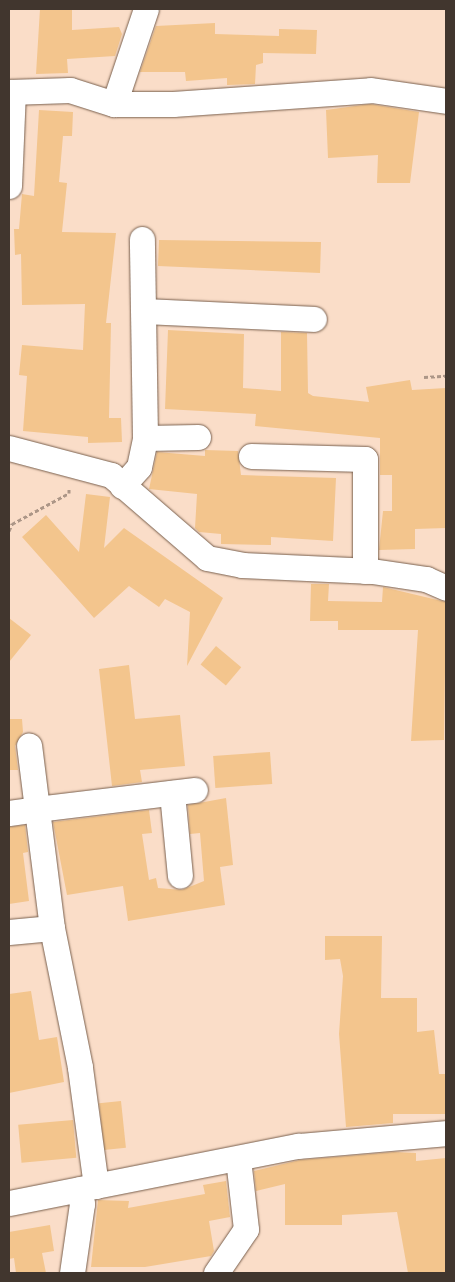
<!DOCTYPE html>
<html>
<head>
<meta charset="utf-8">
<style>
  body { margin:0 }
  #map { position:relative; width:455px; height:1282px; overflow:hidden; background:#faddc8; font-family:Literata,serif }
  div>[style] { position:absolute }
  .building>* { inset:0; background:#f3c58d; transform-origin:0 0 }
  .path>* { height:3px; margin-top:-1.5px; transform-origin:0; background:repeating-linear-gradient(90deg,#ac9687 0 4px,transparent 0 6.5px) }
  .roads { filter:drop-shadow(0 0 1px #79604e) drop-shadow(0 0 1px #79604e) }
  .minor>* { height:25px; margin:-12.5px; padding:0 12.5px; transform-origin:12.5px; border-radius:12.5px; background:#fff }
  span { translate:-50% -50%; white-space:nowrap; text-align:center; line-height:1.15; -webkit-text-stroke:4px #fff; paint-order:stroke }
  .frame { position:absolute; inset:0; border:10px solid #41362e; pointer-events:none }
</style>
</head>
<body>
<div id="map">
  <div class="building">
    <div style="clip-path:polygon(40px 9px,72px 9px,72px 30px,119px 27px,122px 34px,115px 56px,67px 59px,68px 73px,36px 74px)"></div>
    <div style="clip-path:polygon(215px 23px,215px 34px,279px 36px,279px 29px,317px 30px,316px 54px,263px 53px,263px 63px,256px 65px,255px 84px,227px 85px,227px 78px,186px 81px,185px 72px,140px 72px,156px 26px)"></div>
    <div style="clip-path:polygon(370px 104px,419px 112px,410px 183px,377px 183px,378px 155px,328px 158px,326px 110px)"></div>
    <div style="clip-path:polygon(39px 110px,73px 112px,72px 136px,63px 136px,59px 182px,67px 183px,62px 232px,116px 233px,106px 323px,111px 323px,109px 418px,121px 418px,122px 442px,88px 443px,88px 437px,23px 431px,27px 376px,19px 375px,22px 345px,83px 350px,85px 304px,22px 305px,21px 254px,15px 255px,14px 229px,19px 229px,22px 194px,34px 196px)"></div>
    <div style="clip-path:polygon(159px 240px,321px 242px,320px 273px,158px 266px)"></div>
    <div style="clip-path:polygon(168px 330px,244px 334px,243px 388px,281px 391px,281px 332px,307px 333px,308px 393px,313px 396px,369px 402px,366px 387px,410px 380px,412px 390px,446px 388px,446px 528px,415px 529px,415px 549px,379px 550px,383px 511px,392px 511px,392px 475px,380px 475px,380px 438px,255px 426px,256px 414px,165px 409px)"></div>
    <div style="clip-path:polygon(205px 450px,238px 451px,241px 475px,336px 478px,333px 541px,271px 537px,271px 545px,221px 544px,221px 534px,199px 532px,195px 528px,197px 494px,149px 489px,157px 452px,205px 456px)"></div>
    <div style="clip-path:polygon(86px 494px,110px 497px,104px 548px,124px 528px,223px 598px,187px 666px,190px 612px,165px 599px,159px 607px,129px 586px,94px 618px,22px 537px,46px 515px,79px 552px)"></div>
    <div style="clip-path:polygon(311px 584px,329px 584px,328px 601px,382px 602px,383px 587px,446px 602px,444px 740px,411px 741px,418px 630px,338px 630px,338px 621px,310px 621px)"></div>
    <div style="clip-path:polygon(9px 618px,31px 635px,9px 662px)"></div>
    <div style="left:216px;top:646px;width:33px;height:24px;rotate:40deg"></div>
    <div style="clip-path:polygon(129px 665px,135px 719px,180px 715px,185px 766px,140px 770px,142px 782px,112px 786px,99px 669px)"></div>
    <div style="clip-path:polygon(9px 719px,22px 719px,23px 732px,15px 746px,18px 770px,9px 770px)"></div>
    <div style="left:270px;top:752px;width:32px;height:57px;rotate:86deg"></div>
    <div style="clip-path:polygon(226px 798px,233px 865px,220px 867px,225px 905px,128px 921px,123px 886px,67px 895px,53px 822px,149px 810px,152px 833px,142px 834px,149px 880px,156px 878px,158px 888px,182px 890px,204px 881px,200px 833px,190px 834px,188px 805px)"></div>
    <div style="clip-path:polygon(25px 825px,28px 852px,23px 853px,29px 901px,9px 904px,9px 827px)"></div>
    <div style="clip-path:polygon(325px 936px,382px 936px,381px 998px,417px 998px,417px 1032px,434px 1030px,439px 1074px,446px 1074px,446px 1114px,393px 1114px,393px 1123px,346px 1127px,339px 1034px,343px 976px,340px 959px,325px 960px)"></div>
    <div style="clip-path:polygon(31px 991px,39px 1040px,57px 1037px,64px 1082px,9px 1093px,9px 994px)"></div>
    <div style="left:121px;top:1101px;width:47px;height:22px;rotate:84deg"></div>
    <div style="left:73px;top:1120px;width:38px;height:55px;rotate:85deg"></div>
    <div style="clip-path:polygon(394px 1152px,416px 1153px,416px 1161px,446px 1158px,446px 1273px,408px 1273px,397px 1212px,342px 1215px,342px 1225px,285px 1225px,285px 1184px,256px 1191px,254px 1171px,300px 1160px)"></div>
    <div style="clip-path:polygon(226px 1181px,230px 1217px,209px 1221px,214px 1251px,211px 1256px,145px 1267px,91px 1267px,98px 1200px,129px 1201px,128px 1208px,205px 1194px,203px 1185px)"></div>
    <div style="clip-path:polygon(50px 1225px,54px 1251px,42px 1253px,46px 1273px,16px 1273px,14px 1258px,9px 1259px,9px 1232px)"></div>
  </div>
  <div class="path">
    <div style="left:424px;top:377px;width:22px;rotate:-3deg"></div>
    <div style="left:9px;top:531px;width:8px;rotate:-67deg"></div>
    <div style="left:12px;top:524px;width:65px;rotate:-28.5deg"></div>
    <div style="left:69px;top:493px;width:6px;rotate:-90deg"></div>
  </div>
  <div class="roads">
    <div class="minor">
      <div style="left:9px;top:92px;width:61px;rotate:-1.9deg"></div>
      <div style="left:70px;top:90px;width:46px;rotate:17.7deg"></div>
      <div style="left:114px;top:104px;width:59px"></div>
      <div style="left:173px;top:104px;width:198px;rotate:-4deg"></div>
      <div style="left:371px;top:90px;width:76px;rotate:8.3deg"></div>
      <div style="left:114px;top:104px;width:100px;rotate:-71.4deg"></div>
      <div style="left:9px;top:186px;width:94px;rotate:-87.6deg"></div>
      <div style="left:146px;top:311px;width:168px;rotate:2.7deg"></div>
      <div style="left:145px;top:438px;width:53px;rotate:-1.1deg"></div>
      <div style="left:9px;top:448px;width:106px;rotate:14.8deg"></div>
      <div style="left:111px;top:475px;width:127px;rotate:40.8deg"></div>
      <div style="left:207px;top:558px;width:36px;rotate:11deg"></div>
      <div style="left:242px;top:565px;width:130px;rotate:2.6deg"></div>
      <div style="left:372px;top:571px;width:55px;rotate:8.4deg"></div>
      <div style="left:426px;top:579px;width:22px;rotate:24deg"></div>
      <div style="left:251px;top:456px;width:114px;rotate:1.5deg"></div>
      <div style="left:365px;top:459px;width:112px;rotate:90deg"></div>
      <div style="left:122px;top:486px;width:25px;rotate:-48deg"></div>
      <div style="left:139px;top:467px;width:30px;rotate:-78deg"></div>
      <div style="left:145px;top:438px;width:199px;rotate:-90.9deg"></div>
      <div style="left:172px;top:793px;width:83px;rotate:84.5deg"></div>
      <div style="left:9px;top:813px;width:28px;rotate:-8deg"></div>
      <div style="left:37px;top:809px;width:64px;rotate:-97.1deg"></div>
      <div style="left:9px;top:932px;width:43px;rotate:-5.3deg"></div>
      <div style="left:96px;top:1186px;width:120px;rotate:-97.7deg"></div>
      <div style="left:80px;top:1067px;width:142px;rotate:-101.4deg"></div>
      <div style="left:52px;top:928px;width:120px;rotate:-97.2deg"></div>
      <div style="left:37px;top:809px;width:159px;rotate:-6.9deg"></div>
      <div style="left:9px;top:1203px;width:295px;rotate:-11.2deg"></div>
      <div style="left:298px;top:1146px;width:149px;rotate:-5deg"></div>
      <div style="left:72px;top:1273px;width:70px;rotate:-81.8deg"></div>
      <div style="left:82px;top:1204px;width:15px;rotate:-101deg"></div>
      <div style="left:216px;top:1273px;width:53px;rotate:-55.7deg"></div>
      <div style="left:246px;top:1229px;width:70px;rotate:-96.5deg"></div>
    </div>
  </div>
  <div class="frame"></div>
</div>
</body>
</html>
